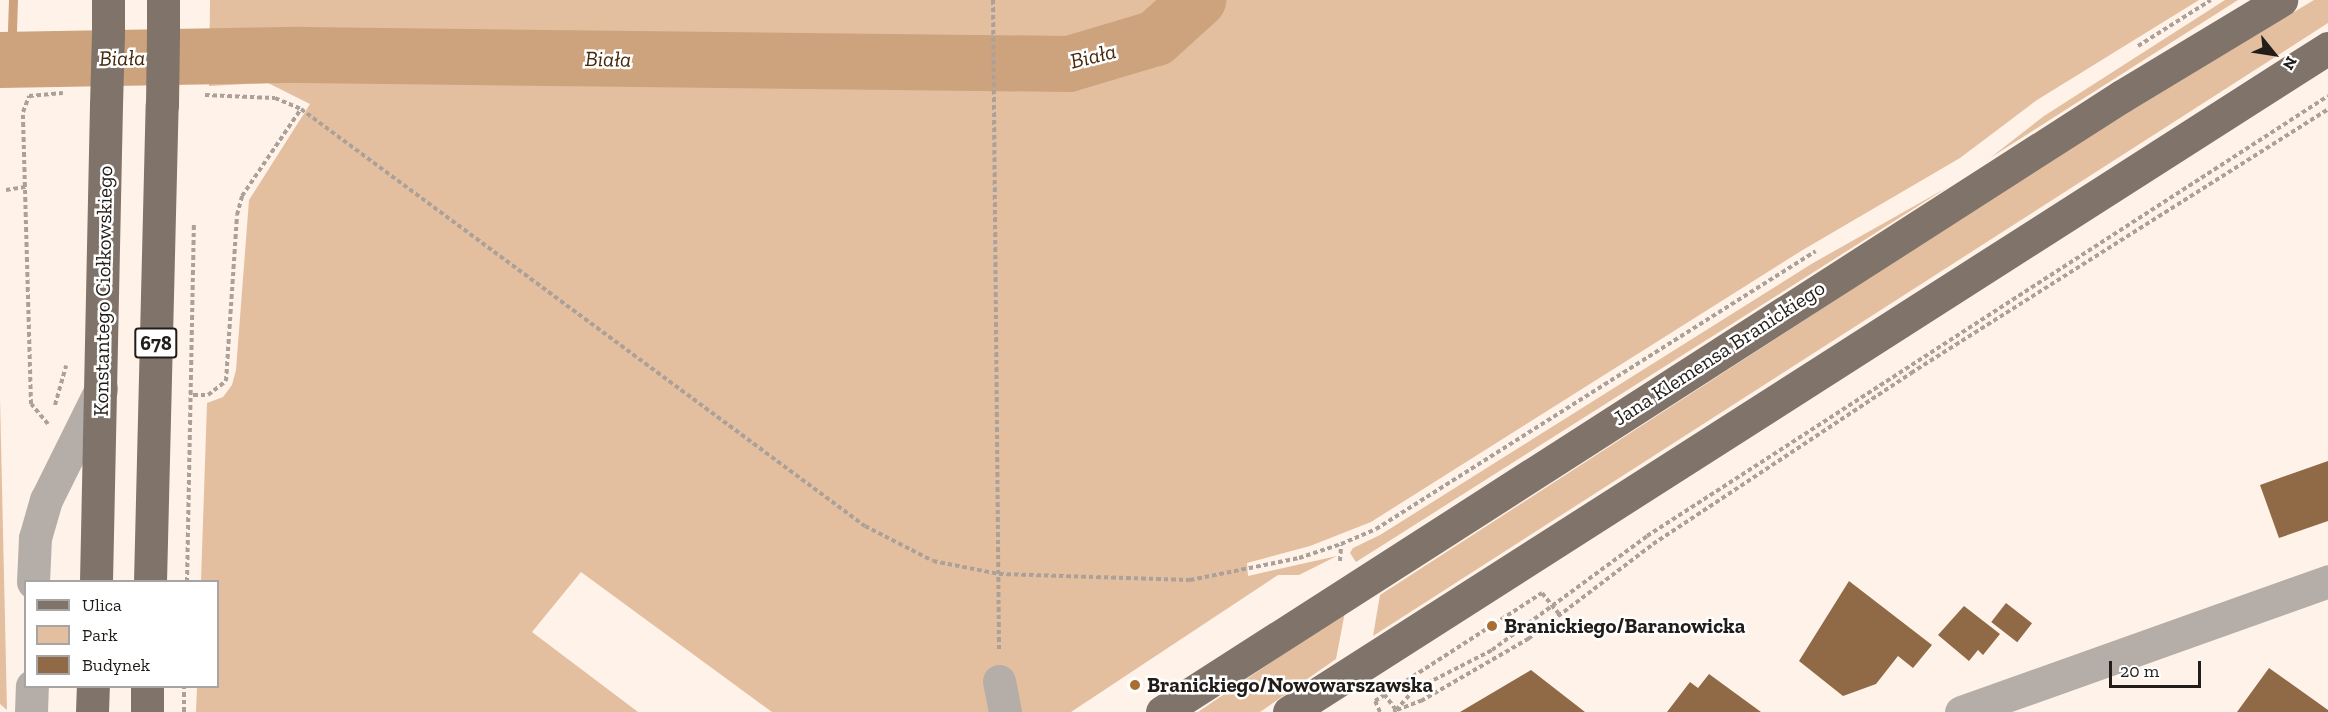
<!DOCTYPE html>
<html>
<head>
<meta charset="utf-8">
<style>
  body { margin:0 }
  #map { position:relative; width:2328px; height:712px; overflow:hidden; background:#fff2e8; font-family:"Zilla Slab",serif }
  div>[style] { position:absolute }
  .green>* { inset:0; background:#e3bfa0 }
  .stream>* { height:9px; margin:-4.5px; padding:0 4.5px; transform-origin:4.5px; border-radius:4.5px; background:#cda37e }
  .river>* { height:56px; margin:-28px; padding:0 28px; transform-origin:28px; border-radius:28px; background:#cda37e }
  .building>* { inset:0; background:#906a46; transform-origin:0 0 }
  .path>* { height:4px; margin-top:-2px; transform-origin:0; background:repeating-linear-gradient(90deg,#aba199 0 4.5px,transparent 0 7.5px) }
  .minor>* { height:33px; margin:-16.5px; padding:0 16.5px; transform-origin:16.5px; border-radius:16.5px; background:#b5aea8 }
  .major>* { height:33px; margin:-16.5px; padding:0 16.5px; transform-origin:16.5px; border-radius:16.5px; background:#7f736a }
  .major-bridge>* { height:33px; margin:-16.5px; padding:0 16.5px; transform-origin:16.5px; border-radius:16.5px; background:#7f736a }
  .dots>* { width:16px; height:16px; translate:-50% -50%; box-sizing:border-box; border:3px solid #fff; border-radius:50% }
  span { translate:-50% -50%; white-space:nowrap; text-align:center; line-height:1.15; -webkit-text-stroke:5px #fff; paint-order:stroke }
  .shield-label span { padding:2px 4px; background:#fff; border:2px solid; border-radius:4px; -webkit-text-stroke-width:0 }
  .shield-label { font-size:20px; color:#221d18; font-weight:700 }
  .street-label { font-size:21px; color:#221d18 }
  .poi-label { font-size:21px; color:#221d18; font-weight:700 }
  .left { translate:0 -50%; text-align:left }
  .water-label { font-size:22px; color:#46290b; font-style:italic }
  .legend { position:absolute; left:24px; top:580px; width:195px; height:108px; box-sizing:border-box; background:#fff; border:2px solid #a7a5a3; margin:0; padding:8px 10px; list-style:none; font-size:18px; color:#221d18 }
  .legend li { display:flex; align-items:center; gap:12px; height:30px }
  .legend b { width:30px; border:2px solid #a7a5a3 }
  .north { position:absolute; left:2244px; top:24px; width:60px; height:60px; -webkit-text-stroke:4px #fff; paint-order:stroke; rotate:120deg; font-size:16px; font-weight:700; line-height:24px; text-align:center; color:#221d18 }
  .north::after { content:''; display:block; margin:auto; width:21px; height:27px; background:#221d18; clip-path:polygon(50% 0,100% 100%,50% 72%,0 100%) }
  .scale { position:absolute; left:2109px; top:661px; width:92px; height:27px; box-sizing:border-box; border:3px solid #221d18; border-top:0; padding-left:8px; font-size:18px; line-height:21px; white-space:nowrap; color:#221d18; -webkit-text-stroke:4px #fff; paint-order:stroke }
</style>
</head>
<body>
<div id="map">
  <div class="green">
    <div style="clip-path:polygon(210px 0,2199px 0,2037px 100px,1960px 158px,1801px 251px,1371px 522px,1310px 546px,1247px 563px,1248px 576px,1337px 556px,1299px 575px,1278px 575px,1071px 712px,772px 712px,581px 572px,532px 632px,638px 712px,196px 712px,197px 687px,218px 686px,218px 582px,201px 581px,207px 403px,223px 397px,232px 385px,236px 370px,249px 200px,310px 104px,268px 83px,209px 86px)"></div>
    <div style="clip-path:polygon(2225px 0,2238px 0,1990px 158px,2044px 116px)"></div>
    <div style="clip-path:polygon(2314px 0,2328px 0,2328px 23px,1373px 636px,1380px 595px,2118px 117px)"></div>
    <div style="clip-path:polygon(1948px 187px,1356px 562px,1350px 553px,1353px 548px,1380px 535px,1813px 263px)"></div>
    <div style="clip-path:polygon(0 397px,7px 710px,0 704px)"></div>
    <div style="clip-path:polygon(1345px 612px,1336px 659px,1260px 712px,1198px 712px)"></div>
  </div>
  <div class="stream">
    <div style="left:11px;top:60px;width:60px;rotate:-88.1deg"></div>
  </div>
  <div class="river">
    <div style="left:0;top:60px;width:301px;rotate:-1deg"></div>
    <div style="left:301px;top:55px;width:768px;rotate:0.67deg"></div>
    <div style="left:1069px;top:64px;width:91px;rotate:-16.6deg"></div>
    <div style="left:1156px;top:38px;width:57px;rotate:-42.1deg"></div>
  </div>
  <div class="building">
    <div style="clip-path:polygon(2328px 461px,2328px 521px,2279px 538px,2260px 485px)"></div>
    <div style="clip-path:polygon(1849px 581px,1932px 645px,1913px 668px,1898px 656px,1876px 684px,1843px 696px,1799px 661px)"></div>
    <div style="left:2006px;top:603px;width:33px;height:24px;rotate:38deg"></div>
    <div style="clip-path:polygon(1964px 606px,2000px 634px,1983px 655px,1978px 650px,1969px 661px,1938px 635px)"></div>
    <div style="clip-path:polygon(2269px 668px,2328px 710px,2328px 712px,2237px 712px)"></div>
    <div style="clip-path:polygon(1531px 670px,1585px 712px,1460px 712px)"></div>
    <div style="clip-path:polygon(1709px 674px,1761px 712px,1667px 712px,1690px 682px,1698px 688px)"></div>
  </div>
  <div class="path">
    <div style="left:993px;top:0;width:650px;rotate:89.47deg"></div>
    <div style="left:2138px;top:46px;width:86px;rotate:-32.2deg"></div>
    <div style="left:205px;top:95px;width:70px;rotate:2.5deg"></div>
    <div style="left:275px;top:98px;width:28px;rotate:23deg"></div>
    <div style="left:301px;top:109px;width:701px;rotate:36.48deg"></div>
    <div style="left:865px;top:526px;width:76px;rotate:27.2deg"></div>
    <div style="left:933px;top:561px;width:67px;rotate:11.1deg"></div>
    <div style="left:999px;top:574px;width:191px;rotate:1.8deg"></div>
    <div style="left:1190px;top:580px;width:111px;rotate:-11.4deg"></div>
    <div style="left:1299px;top:558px;width:44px;rotate:-18.4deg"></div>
    <div style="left:1341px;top:544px;width:38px;rotate:-23deg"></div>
    <div style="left:1376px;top:529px;width:520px;rotate:-32.29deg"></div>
    <div style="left:6px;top:190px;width:20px;rotate:-9deg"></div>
    <div style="left:193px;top:395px;width:15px"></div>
    <div style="left:208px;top:395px;width:23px;rotate:-38deg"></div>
    <div style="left:226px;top:381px;width:166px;rotate:-86.2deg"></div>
    <div style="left:237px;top:215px;width:20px;rotate:-75deg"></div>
    <div style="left:242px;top:196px;width:105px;rotate:-55.9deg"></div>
    <div style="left:55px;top:405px;width:41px;rotate:-74.2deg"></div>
    <div style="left:48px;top:424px;width:26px;rotate:-130deg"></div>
    <div style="left:31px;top:404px;width:292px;rotate:-91.6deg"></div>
    <div style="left:23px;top:112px;width:17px;rotate:-69deg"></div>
    <div style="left:29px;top:96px;width:34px;rotate:-5deg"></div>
    <div style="left:1340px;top:561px;width:16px;rotate:-86deg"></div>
    <div style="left:187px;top:582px;width:359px;rotate:-88.9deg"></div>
    <div style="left:1384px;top:694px;width:20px;rotate:53deg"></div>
    <div style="left:1396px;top:710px;width:3px;rotate:135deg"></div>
    <div style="left:1396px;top:710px;width:27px;rotate:-48deg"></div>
    <div style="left:1414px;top:690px;width:88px;rotate:-27.1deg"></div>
    <div style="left:1492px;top:650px;width:192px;rotate:-36.3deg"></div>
    <div style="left:1647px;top:536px;width:811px;rotate:-32.87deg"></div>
    <div style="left:1397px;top:710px;width:26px;rotate:-21deg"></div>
    <div style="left:1421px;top:701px;width:124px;rotate:-30.1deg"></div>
    <div style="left:1528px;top:639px;width:157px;rotate:-37.2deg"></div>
    <div style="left:1653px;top:544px;width:310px;rotate:-33.5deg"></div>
    <div style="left:1911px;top:373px;width:494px;rotate:-32.3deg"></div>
    <div style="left:184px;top:712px;width:26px;rotate:-90deg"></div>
    <div style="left:1380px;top:712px;width:12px;rotate:-114deg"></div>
    <div style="left:1375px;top:701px;width:199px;rotate:-32.9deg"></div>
    <div style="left:1542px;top:593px;width:28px;rotate:51deg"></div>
  </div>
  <div class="minor">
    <div style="left:33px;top:582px;width:44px;rotate:-87.4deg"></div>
    <div style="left:35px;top:538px;width:40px;rotate:-74deg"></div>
    <div style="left:46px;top:500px;width:124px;rotate:-63.6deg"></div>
    <div style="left:999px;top:681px;width:32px;rotate:79deg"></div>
    <div style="left:31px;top:712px;width:26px;rotate:-88deg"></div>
    <div style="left:1961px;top:712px;width:390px;rotate:-19.6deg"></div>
  </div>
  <div class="major">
    <div style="left:108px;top:34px;width:34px;rotate:-90deg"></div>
    <div style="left:163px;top:34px;width:34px;rotate:-90deg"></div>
    <div style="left:96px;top:582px;width:477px;rotate:-88.8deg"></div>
    <div style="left:150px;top:582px;width:477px;rotate:-88.6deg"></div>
    <div style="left:92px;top:712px;width:26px;rotate:-88deg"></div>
    <div style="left:147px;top:712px;width:26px;rotate:-90deg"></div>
    <div style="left:1162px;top:712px;width:1141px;rotate:-32.69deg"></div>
    <div style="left:2122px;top:96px;width:186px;rotate:-31.1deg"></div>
    <div style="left:1289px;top:712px;width:1233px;rotate:-32.58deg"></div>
  </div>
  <div class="major-bridge">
    <div style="left:106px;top:105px;width:71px;rotate:-88.4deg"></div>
    <div style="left:162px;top:105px;width:71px;rotate:-89.2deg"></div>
  </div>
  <div class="dots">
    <div style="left:1492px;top:626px;background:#ab6e31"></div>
    <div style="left:1135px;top:685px;background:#ab6e31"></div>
  </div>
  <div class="shield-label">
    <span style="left:156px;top:343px">678</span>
  </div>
  <div class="street-label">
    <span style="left:103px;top:291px;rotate:-89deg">Konstantego Ciołkowskiego</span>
    <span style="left:1719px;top:353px;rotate:-33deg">Jana Klemensa Branickiego</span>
  </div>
  <div class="poi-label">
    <span class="left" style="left:1504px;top:626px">Branickiego/Baranowicka</span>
    <span class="left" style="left:1147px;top:685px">Branickiego/Nowowarszawska</span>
  </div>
  <div class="water-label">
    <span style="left:1093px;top:56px;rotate:-14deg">Biała</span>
    <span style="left:122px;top:58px;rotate:-1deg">Biała</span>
    <span style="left:608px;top:59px;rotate:1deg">Biała</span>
  </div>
  <ul class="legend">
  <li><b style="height:8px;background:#7f736a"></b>Ulica</li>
  <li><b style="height:16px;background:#e3bfa0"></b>Park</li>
  <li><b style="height:16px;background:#906a46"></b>Budynek</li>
  </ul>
  <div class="north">N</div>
  <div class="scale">20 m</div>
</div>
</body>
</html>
